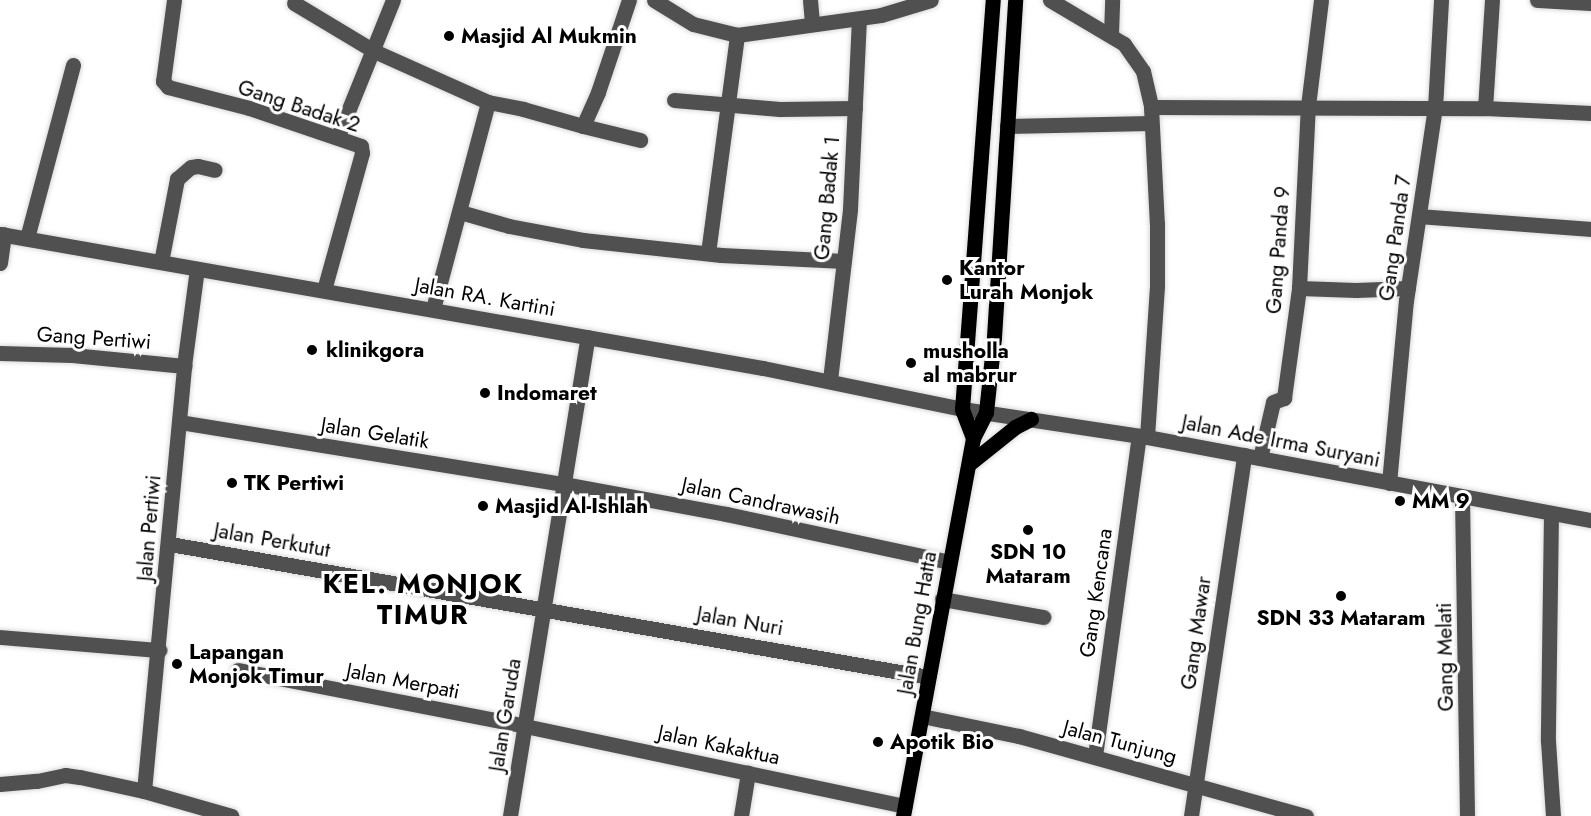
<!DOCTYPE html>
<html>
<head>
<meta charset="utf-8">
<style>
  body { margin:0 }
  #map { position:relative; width:1591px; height:816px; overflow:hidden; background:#fff; font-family:Jost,sans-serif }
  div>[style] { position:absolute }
  .roads { filter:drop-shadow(0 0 2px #dbdbdb) drop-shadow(0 0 2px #dbdbdb) }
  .minor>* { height:15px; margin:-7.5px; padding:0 7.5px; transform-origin:7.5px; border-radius:7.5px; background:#505050 }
  .major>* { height:15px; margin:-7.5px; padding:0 7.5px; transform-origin:7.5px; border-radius:7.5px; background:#000 }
  .dots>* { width:16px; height:16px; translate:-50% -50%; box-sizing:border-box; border:3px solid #fff; border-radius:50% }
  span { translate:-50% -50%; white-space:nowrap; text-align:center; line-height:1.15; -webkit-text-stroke:6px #fff; paint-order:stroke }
  .poi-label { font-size:21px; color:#000; font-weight:700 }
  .left { translate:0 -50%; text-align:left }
  .street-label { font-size:21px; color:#000 }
  .district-label { font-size:27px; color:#000; font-weight:700; letter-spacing:1.5px }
</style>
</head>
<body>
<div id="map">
  <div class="roads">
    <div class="minor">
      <div style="left:174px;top:0;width:82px;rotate:97.7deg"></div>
      <div style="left:163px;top:81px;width:8px;rotate:50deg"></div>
      <div style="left:168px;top:87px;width:84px;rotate:14.5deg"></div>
      <div style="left:249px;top:108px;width:118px;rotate:18.7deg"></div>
      <div style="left:361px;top:146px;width:7px;rotate:82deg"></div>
      <div style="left:362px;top:153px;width:142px;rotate:105.5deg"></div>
      <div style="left:654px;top:0;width:46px;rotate:31.6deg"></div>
      <div style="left:693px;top:24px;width:45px;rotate:14deg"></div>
      <div style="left:737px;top:35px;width:145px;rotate:-7.9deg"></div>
      <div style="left:881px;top:15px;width:52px;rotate:-16.7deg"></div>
      <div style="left:810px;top:0;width:24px;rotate:85deg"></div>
      <div style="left:1050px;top:0;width:86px;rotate:30.7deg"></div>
      <div style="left:1124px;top:44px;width:33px;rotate:55deg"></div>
      <div style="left:1143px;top:71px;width:37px;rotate:77deg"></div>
      <div style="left:1151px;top:107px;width:117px;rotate:87.1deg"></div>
      <div style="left:1157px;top:224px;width:62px;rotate:90deg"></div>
      <div style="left:1157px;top:286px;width:151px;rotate:93.8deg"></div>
      <div style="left:1537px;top:0;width:54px;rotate:3.2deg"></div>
      <div style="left:294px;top:3px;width:93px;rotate:31deg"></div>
      <div style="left:374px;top:51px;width:125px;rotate:24.1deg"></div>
      <div style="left:488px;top:102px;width:36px;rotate:11deg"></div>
      <div style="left:523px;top:109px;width:62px;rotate:15.8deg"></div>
      <div style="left:583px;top:126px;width:37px;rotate:-66deg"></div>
      <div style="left:598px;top:92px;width:97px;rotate:-71.4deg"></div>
      <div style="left:1111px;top:34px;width:34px;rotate:-88deg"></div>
      <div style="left:674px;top:100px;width:106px;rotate:4.9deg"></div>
      <div style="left:780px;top:109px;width:75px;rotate:-0.8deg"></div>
      <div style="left:1151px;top:107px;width:334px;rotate:0.2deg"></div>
      <div style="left:1485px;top:108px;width:106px;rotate:2.7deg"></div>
      <div style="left:1485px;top:108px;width:108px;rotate:-86.3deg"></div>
      <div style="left:583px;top:126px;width:59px;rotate:13.8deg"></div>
      <div style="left:1007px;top:126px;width:144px;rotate:-1.2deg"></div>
      <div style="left:338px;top:136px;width:147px;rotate:-68deg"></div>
      <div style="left:460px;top:212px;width:51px;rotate:15.9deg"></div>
      <div style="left:509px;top:226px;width:75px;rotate:10.7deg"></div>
      <div style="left:583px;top:240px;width:139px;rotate:6.2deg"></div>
      <div style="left:721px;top:255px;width:123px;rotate:2.8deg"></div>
      <div style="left:1419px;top:216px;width:172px;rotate:4.3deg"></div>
      <div style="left:0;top:234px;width:775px;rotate:9.96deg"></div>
      <div style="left:763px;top:368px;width:203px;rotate:11.6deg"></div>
      <div style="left:962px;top:409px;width:187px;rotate:8.6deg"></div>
      <div style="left:1147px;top:437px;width:452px;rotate:10.6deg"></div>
      <div style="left:27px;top:238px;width:179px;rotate:-75.1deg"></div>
      <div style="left:708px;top:253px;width:220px;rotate:-82.4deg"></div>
      <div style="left:161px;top:262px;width:85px;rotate:-79.1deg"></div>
      <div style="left:177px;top:179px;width:18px;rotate:-41deg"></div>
      <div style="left:191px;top:167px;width:7px;rotate:-8deg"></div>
      <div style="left:198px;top:166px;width:17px;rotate:13deg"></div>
      <div style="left:0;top:263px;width:29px;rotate:-82deg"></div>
      <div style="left:1299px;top:288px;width:57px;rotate:2deg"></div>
      <div style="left:1356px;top:290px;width:52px;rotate:-2.2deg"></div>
      <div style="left:433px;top:309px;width:214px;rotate:-75.1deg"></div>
      <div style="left:0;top:353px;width:72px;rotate:1.6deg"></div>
      <div style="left:72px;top:355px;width:113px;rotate:5.6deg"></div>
      <div style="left:830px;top:380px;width:172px;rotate:-83.3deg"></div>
      <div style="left:850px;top:209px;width:190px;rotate:-87.3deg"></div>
      <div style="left:180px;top:422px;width:389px;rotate:9.2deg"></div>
      <div style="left:564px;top:484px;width:165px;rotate:10.5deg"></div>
      <div style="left:726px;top:514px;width:228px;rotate:12.1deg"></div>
      <div style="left:1260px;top:458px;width:57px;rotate:-76.9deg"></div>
      <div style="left:1273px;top:402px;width:12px;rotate:-20deg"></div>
      <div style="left:1284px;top:398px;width:111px;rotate:-82.2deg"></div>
      <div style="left:1299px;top:288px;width:182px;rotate:-87.2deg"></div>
      <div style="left:1308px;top:106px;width:107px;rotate:-83deg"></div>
      <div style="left:1389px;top:483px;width:183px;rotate:-84.7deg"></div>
      <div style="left:1406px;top:301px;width:195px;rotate:-81.5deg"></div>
      <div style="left:1435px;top:108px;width:108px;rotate:-86.8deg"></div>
      <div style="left:1462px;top:497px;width:319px;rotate:89.1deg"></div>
      <div style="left:1551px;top:513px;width:228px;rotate:90.8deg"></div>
      <div style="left:1548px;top:741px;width:75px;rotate:86.2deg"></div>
      <div style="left:170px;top:544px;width:770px;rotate:9.95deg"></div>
      <div style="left:942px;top:599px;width:103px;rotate:10.1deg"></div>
      <div style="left:0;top:637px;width:160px;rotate:4.7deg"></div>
      <div style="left:238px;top:670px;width:292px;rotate:11deg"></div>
      <div style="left:525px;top:726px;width:388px;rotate:11.9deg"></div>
      <div style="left:922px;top:716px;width:99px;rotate:11.7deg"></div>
      <div style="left:1019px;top:736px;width:298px;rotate:15.6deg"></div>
      <div style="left:1095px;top:756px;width:323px;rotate:-82.2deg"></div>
      <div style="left:0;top:784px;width:37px;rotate:-5deg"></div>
      <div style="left:37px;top:781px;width:29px;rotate:-12deg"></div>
      <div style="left:65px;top:775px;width:15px;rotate:8deg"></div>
      <div style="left:80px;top:777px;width:66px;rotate:12.3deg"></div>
      <div style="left:144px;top:791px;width:91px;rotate:16deg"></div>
      <div style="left:144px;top:791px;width:427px;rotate:-84.6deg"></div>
      <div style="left:184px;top:366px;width:98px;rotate:-82.4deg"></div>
      <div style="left:510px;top:816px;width:485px;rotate:-80.8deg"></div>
      <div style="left:741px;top:816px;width:44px;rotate:-80.8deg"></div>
      <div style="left:1191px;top:816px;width:365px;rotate:-81.6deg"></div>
    </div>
    <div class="major">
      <div style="left:973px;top:438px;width:31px;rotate:-111deg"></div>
      <div style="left:962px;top:409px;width:410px;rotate:-85.7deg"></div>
      <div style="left:969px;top:464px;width:59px;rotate:-38.8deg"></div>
      <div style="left:1015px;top:427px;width:18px;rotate:-27deg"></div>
      <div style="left:903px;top:816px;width:384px;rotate:-79.5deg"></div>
      <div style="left:973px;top:438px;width:29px;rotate:-63deg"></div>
      <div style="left:986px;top:412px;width:75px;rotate:-83.9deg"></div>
      <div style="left:994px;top:337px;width:338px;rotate:-86.4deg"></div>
    </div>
  </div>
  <div class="dots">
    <div style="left:449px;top:36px;background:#000"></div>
    <div style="left:947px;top:280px;background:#000"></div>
    <div style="left:312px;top:350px;background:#000"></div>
    <div style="left:911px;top:363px;background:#000"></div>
    <div style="left:485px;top:393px;background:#000"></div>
    <div style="left:232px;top:483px;background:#000"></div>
    <div style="left:1400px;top:501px;background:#000"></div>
    <div style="left:483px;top:506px;background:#000"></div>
    <div style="left:1028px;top:530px;background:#000"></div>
    <div style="left:1341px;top:596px;background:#000"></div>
    <div style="left:177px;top:664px;background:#000"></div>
    <div style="left:878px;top:742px;background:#000"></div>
  </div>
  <div class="poi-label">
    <span class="left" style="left:461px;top:36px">Masjid Al Mukmin</span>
    <span class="left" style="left:959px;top:280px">Kantor<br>Lurah Monjok</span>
    <span class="left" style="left:326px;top:350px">klinikgora</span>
    <span class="left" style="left:923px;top:363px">musholla<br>al mabrur</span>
    <span class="left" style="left:497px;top:393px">Indomaret</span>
    <span class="left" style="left:244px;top:483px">TK Pertiwi</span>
    <span class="left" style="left:1412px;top:501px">MM 9</span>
    <span class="left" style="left:495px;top:506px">Masjid Al-Ishlah</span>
    <span style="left:1028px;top:564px">SDN 10<br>Mataram</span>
    <span style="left:1341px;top:618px">SDN 33 Mataram</span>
    <span class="left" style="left:189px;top:664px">Lapangan<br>Monjok Timur</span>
    <span class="left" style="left:890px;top:742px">Apotik Bio</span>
  </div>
  <div class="street-label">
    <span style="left:299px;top:106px;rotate:18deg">Gang Badak 2</span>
    <span style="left:827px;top:198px;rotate:-85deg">Gang Badak 1</span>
    <span style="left:1395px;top:238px;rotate:-82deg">Gang Panda 7</span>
    <span style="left:1278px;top:250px;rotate:-86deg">Gang Panda 9</span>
    <span style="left:485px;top:297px;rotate:10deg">Jalan RA. Kartini</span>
    <span style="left:94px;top:338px;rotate:4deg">Gang Pertiwi</span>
    <span style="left:375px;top:433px;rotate:9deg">Jalan Gelatik</span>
    <span style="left:1281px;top:441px;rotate:11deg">Jalan Ade Irma Suryani</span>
    <span style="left:761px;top:501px;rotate:12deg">Jalan Candrawasih</span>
    <span style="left:149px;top:528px;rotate:-85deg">Jalan Pertiwi</span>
    <span style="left:272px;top:540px;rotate:10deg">Jalan Perkutut</span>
    <span style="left:1096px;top:593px;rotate:-82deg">Gang Kencana</span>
    <span style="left:740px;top:621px;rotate:10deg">Jalan Nuri</span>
    <span style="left:917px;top:623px;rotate:-80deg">Jalan Bung Hatta</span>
    <span style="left:1196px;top:633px;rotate:-82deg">Gang Mawar</span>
    <span style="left:1445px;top:657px;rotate:-91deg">Gang Melati</span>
    <span style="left:403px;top:681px;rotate:11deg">Jalan Merpati</span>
    <span style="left:505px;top:715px;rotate:-81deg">Jalan Garuda</span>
    <span style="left:1120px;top:742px;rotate:15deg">Jalan Tunjung</span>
    <span style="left:719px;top:745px;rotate:12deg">Jalan Kakaktua</span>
  </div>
  <div class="district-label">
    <span style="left:423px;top:599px">KEL. MONJOK<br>TIMUR</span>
  </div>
</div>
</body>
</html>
